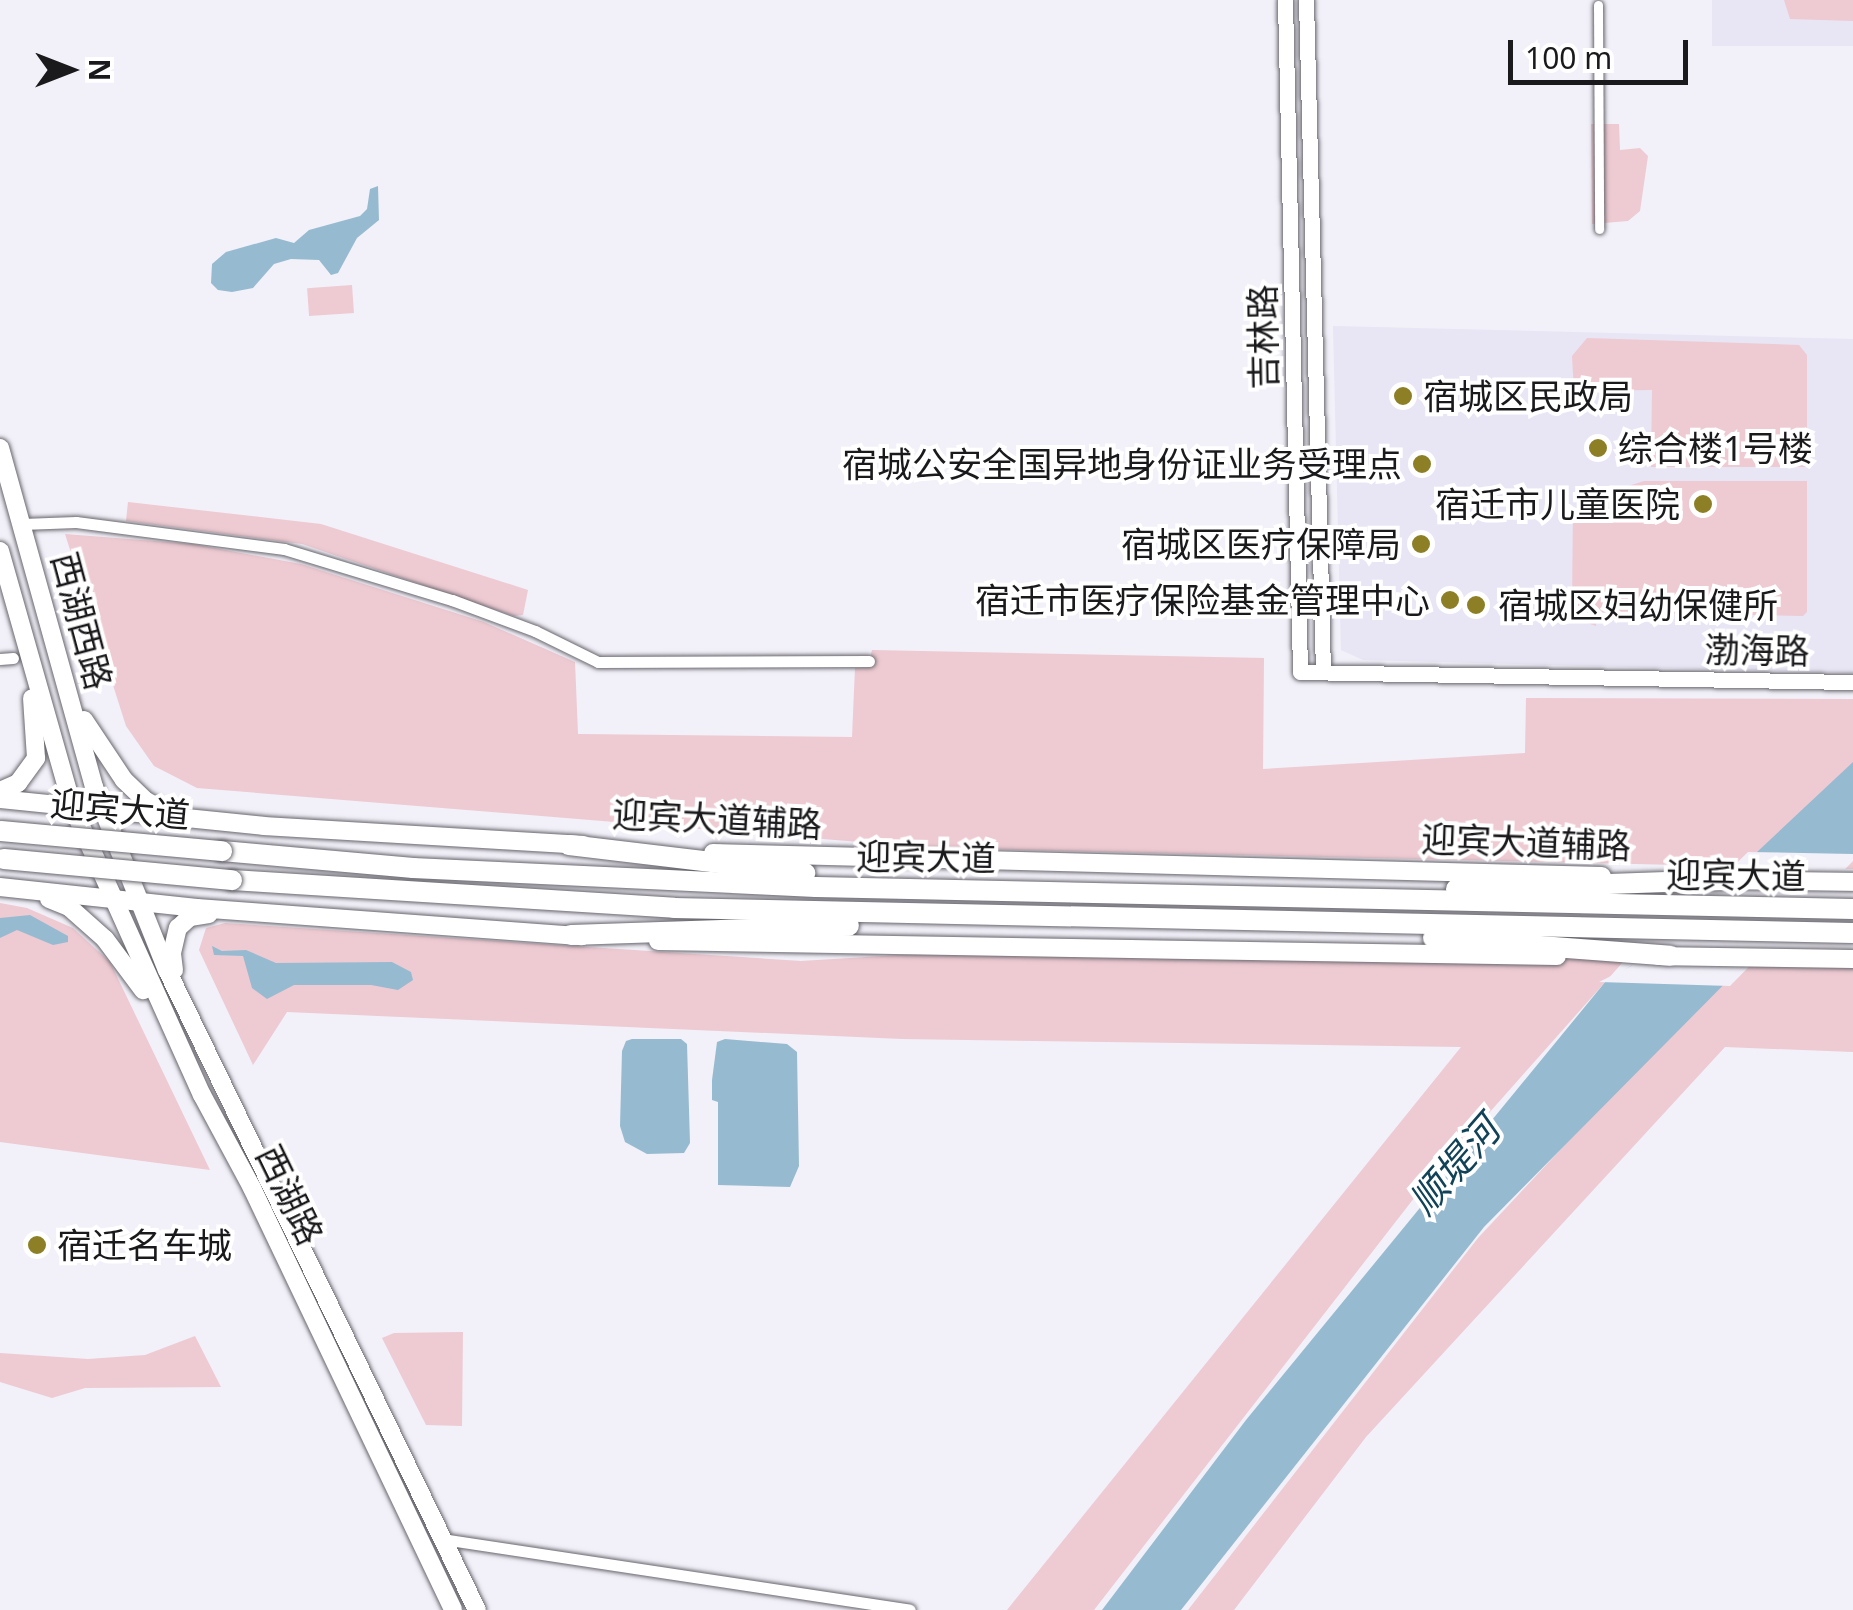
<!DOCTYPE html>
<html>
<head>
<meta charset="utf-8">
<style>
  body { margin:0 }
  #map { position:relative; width:1853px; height:1610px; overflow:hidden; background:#f2f0f8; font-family:"Noto Sans","Noto Sans SC",sans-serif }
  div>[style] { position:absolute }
  .built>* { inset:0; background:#e8e5f4; transform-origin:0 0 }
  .green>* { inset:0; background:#eecad2; transform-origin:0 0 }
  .water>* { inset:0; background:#96bbd0 }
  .pier>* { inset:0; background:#f2f0f8 }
  .roads { filter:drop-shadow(0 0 2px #68666d) drop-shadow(0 0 2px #68666d) }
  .pedestrian>* { height:9px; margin:-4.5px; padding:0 4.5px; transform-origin:4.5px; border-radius:4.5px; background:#fff }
  .minor>* { height:11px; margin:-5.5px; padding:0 5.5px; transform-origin:5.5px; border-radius:5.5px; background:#fff }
  .tertiary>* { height:15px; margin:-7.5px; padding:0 7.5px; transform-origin:7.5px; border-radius:7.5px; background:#fff }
  .primary>* { height:18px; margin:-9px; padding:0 9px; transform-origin:9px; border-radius:9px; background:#fff }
  .trunk>* { height:20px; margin:-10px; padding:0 10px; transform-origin:10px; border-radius:10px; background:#fff }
  .bridges { filter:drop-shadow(0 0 2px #68666d) drop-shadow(0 0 2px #68666d) }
  .trunk-bridge>* { height:20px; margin:-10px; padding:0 10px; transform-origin:10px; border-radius:10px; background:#fff }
  .dots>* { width:28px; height:28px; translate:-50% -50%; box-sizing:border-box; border:5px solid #fff; border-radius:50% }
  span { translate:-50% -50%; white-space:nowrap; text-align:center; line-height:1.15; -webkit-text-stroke:8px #fff; paint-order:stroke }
  .street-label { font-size:35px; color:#1a191c }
  .poi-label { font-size:35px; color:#1a191c }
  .left { translate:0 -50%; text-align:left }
  .right { translate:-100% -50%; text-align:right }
  .water-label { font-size:38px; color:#104258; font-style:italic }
  .north { position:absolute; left:20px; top:20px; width:100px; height:100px; -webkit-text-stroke:8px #fff; paint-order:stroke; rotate:90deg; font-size:28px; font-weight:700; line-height:40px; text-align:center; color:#1a191c }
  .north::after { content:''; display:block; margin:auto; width:35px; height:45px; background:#1a191c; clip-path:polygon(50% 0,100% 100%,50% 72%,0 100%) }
  .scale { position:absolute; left:1508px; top:40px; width:180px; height:45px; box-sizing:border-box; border:5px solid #1a191c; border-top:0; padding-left:12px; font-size:30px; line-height:35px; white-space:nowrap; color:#1a191c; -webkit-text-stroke:8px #fff; paint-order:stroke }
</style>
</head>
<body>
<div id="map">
  <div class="built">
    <div style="left:1712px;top:0;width:141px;height:46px"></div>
    <div style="clip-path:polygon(1333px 326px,1853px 339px,1853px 673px,1363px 660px,1341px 650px)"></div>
  </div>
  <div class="green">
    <div style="clip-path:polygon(1784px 0,1853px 0,1853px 21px,1790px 19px)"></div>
    <div style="clip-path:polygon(1591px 124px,1619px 124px,1620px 150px,1640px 148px,1648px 156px,1640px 211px,1628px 221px,1592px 224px)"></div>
    <div style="left:352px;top:285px;width:28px;height:45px;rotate:86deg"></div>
    <div style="clip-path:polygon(1587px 338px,1799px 345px,1807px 355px,1807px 467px,1651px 467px,1652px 390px,1574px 391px,1572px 356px)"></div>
    <div style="clip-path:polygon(1644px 481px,1807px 481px,1807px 612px,1803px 616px,1596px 612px,1596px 626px,1582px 621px,1572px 610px,1573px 508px,1617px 507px,1616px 490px)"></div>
    <div style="clip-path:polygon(128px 502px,321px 524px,528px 590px,523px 615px,514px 616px,302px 544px,126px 521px)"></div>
    <div style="clip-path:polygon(65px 534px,193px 544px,301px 564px,484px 622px,575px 662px,578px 734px,852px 737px,855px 668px,868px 668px,872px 650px,1264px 658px,1263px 769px,1525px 753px,1526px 698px,1853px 699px,1853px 869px,933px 848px,197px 788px,154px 766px,126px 726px)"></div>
    <div style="clip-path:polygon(0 903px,27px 908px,73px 928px,110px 962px,210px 1170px,0 1142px)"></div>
    <div style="clip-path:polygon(225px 923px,801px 961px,1063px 945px,1615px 955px,1623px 962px,1418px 1193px,1094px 1610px,1007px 1610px,1461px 1047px,902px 1039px,287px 1012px,253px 1065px,199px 950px,206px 928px)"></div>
    <div style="clip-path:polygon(1740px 957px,1853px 958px,1853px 1052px,1725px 1047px,1366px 1437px,1234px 1610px,1188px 1610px,1478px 1238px)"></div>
    <div style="clip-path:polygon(463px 1332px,462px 1426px,426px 1425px,382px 1338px,394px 1333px)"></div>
    <div style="clip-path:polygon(195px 1336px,221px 1387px,85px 1388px,52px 1398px,0 1382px,0 1353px,88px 1359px,145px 1355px)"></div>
  </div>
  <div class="water">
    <div style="clip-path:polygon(378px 186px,379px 220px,357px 238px,338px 273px,331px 275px,319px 260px,291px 259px,274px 264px,253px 288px,232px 292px,218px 290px,211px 283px,212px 264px,226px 252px,276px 238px,294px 243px,309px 230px,360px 216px,367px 209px,370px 189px)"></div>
    <div style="clip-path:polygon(1853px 762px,1853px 854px,1484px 1227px,1181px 1610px,1102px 1610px,1246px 1420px,1606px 981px,1644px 958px)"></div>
    <div style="clip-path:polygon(30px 915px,68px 936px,68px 942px,53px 945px,17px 930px,0 938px,0 918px)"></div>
    <div style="clip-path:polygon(212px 946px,222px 951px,246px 950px,276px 963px,392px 962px,411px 972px,413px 980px,398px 990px,371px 985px,294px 985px,267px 999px,252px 988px,243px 956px,214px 955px)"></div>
    <div style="clip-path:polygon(632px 1039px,681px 1039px,687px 1044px,690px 1143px,684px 1153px,647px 1154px,625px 1142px,620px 1126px,622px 1051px,626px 1041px)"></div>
    <div style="clip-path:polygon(725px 1039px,787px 1044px,797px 1052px,799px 1166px,790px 1187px,718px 1185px,718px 1102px,712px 1100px,712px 1080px,717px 1042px)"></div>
  </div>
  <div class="pier">
    <div style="clip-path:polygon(1748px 852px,1853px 854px,1853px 861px,1730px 986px,1599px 982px,1631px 966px)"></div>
  </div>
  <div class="roads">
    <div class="pedestrian">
      <div style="left:1598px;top:5px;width:224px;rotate:89.7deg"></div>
    </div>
    <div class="minor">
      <div style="left:22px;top:524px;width:54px;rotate:-2.1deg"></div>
      <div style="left:76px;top:522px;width:210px;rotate:7.4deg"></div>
      <div style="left:284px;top:549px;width:176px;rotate:16.9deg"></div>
      <div style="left:452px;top:600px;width:89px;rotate:20.5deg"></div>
      <div style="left:535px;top:631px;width:70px;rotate:26.2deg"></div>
      <div style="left:598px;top:662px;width:271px;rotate:-0.2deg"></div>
      <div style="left:0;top:659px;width:13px;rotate:-4deg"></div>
      <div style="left:442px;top:1539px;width:473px;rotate:8.6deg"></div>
    </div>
    <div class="tertiary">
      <div style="left:1285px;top:0;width:672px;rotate:88.72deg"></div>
      <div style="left:1300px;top:672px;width:553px;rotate:1.04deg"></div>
      <div style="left:1306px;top:0;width:671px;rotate:88.55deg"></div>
    </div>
    <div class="primary">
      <div style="left:0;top:448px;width:352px;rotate:74.5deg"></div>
      <div style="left:94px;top:787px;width:197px;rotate:68.3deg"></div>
      <div style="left:167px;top:970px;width:711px;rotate:64.16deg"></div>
      <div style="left:0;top:551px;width:265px;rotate:74.2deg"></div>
      <div style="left:72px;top:806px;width:317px;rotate:65.8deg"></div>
      <div style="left:202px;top:1095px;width:106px;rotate:61.7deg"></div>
      <div style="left:252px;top:1188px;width:467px;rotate:64.5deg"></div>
      <div style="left:84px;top:720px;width:72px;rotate:56.3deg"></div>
      <div style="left:124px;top:780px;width:30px;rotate:44deg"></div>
      <div style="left:146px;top:801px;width:26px;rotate:28deg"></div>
      <div style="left:0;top:791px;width:20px;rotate:-24deg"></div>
      <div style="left:18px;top:783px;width:31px;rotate:-54deg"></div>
      <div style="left:36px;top:758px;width:60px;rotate:-93.8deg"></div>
      <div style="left:0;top:799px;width:265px;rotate:5.8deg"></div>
      <div style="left:264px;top:826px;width:320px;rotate:3.4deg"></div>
      <div style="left:713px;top:853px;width:889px;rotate:1.48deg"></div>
      <div style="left:1713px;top:880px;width:140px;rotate:0.8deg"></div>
      <div style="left:0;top:887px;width:198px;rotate:6.1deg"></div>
      <div style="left:197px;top:908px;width:386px;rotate:4.2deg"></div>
      <div style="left:49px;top:899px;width:22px;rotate:22deg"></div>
      <div style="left:69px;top:907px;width:48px;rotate:41.6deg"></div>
      <div style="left:105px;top:939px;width:64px;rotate:53.3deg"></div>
      <div style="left:658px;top:941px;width:899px;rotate:0.96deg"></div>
      <div style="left:1658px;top:956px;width:195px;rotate:0.9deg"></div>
      <div style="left:174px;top:970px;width:17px;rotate:-97deg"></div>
      <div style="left:172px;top:953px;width:26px;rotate:-77deg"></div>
      <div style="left:178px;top:928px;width:16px;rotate:-43deg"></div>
      <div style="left:190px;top:917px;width:19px;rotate:-9deg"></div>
    </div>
    <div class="trunk">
      <div style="left:569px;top:845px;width:238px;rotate:6.8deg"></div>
      <div style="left:222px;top:851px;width:192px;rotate:5.1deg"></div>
      <div style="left:413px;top:868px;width:403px;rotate:2.7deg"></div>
      <div style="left:816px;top:887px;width:1037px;rotate:1.22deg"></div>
      <div style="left:232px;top:880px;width:443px;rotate:3.6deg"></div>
      <div style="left:674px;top:908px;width:1179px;rotate:1.21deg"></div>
      <div style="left:1456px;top:889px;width:268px;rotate:-1.9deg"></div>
      <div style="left:571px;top:935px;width:278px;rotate:-1.9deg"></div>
      <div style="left:1433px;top:938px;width:238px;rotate:4.3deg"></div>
    </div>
  </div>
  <div class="bridges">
    <div class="trunk-bridge">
      <div style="left:1px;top:831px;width:222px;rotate:5.2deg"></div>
      <div style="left:4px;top:859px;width:229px;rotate:5.3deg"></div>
    </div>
  </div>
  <div class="dots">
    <div style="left:1403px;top:396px;background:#8c7f26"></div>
    <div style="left:1598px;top:448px;background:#8c7f26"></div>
    <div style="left:1422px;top:464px;background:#8c7f26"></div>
    <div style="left:1703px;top:504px;background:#8c7f26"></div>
    <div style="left:1421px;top:544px;background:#8c7f26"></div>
    <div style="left:1450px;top:600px;background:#8c7f26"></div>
    <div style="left:1476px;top:605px;background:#8c7f26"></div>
    <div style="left:37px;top:1245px;background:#8c7f26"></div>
  </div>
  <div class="street-label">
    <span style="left:1263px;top:337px;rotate:-91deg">吉林路</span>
    <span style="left:82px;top:621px;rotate:75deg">西湖西路</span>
    <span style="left:1757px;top:650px;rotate:1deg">渤海路</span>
    <span style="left:120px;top:809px;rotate:5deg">迎宾大道</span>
    <span style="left:717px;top:819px;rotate:3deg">迎宾大道辅路</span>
    <span style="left:1526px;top:842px;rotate:2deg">迎宾大道辅路</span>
    <span style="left:926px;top:857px;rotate:1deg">迎宾大道</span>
    <span style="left:1736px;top:875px;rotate:1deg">迎宾大道</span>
    <span style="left:290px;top:1195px;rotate:64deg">西湖路</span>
  </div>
  <div class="poi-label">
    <span class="left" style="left:1423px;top:396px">宿城区民政局</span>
    <span class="left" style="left:1618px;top:448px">综合楼1号楼</span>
    <span class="right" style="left:1402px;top:464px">宿城公安全国异地身份证业务受理点</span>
    <span class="right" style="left:1680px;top:504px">宿迁市儿童医院</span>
    <span class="right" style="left:1401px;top:544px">宿城区医疗保障局</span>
    <span class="right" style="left:1430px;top:600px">宿迁市医疗保险基金管理中心</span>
    <span class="left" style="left:1498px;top:605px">宿城区妇幼保健所</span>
    <span class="left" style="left:57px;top:1245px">宿迁名车城</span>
  </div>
  <div class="water-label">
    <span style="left:1454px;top:1165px;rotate:-49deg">顺堤河</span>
  </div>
  <div class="north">N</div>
  <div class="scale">100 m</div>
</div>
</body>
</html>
